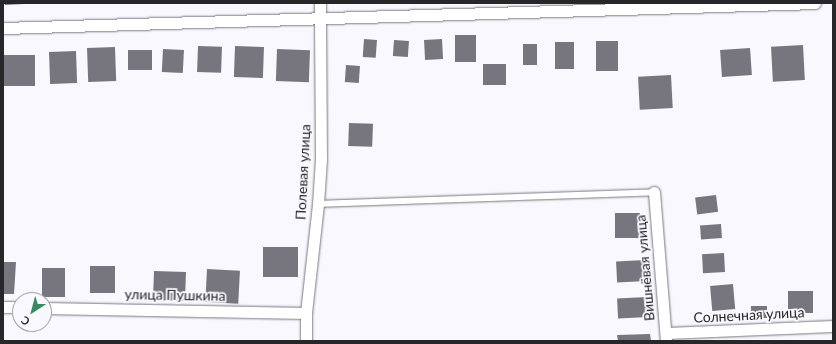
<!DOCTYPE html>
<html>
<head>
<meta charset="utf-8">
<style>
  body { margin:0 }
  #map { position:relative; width:836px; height:344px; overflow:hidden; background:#f9f8fe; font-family:Lato,sans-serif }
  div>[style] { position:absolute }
  .building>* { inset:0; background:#77757d; transform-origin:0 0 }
  .roads { filter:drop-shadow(0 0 1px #78767e) drop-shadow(0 0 1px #78767e) }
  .service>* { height:5.5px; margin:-2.75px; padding:0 2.75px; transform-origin:2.75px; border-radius:2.75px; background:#fff }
  .minor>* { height:11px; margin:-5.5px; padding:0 5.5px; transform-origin:5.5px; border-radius:5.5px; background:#fff }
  span { translate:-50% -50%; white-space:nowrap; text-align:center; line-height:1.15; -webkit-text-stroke:3.5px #f9f8fe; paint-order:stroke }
  .street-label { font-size:14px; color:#272629 }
  .frame { position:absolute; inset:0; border:4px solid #272629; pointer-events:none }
  .north { position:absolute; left:12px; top:292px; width:40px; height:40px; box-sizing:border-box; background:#f9f8fe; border:1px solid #a5a4a9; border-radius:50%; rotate:216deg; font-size:11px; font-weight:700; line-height:16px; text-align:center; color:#272629 }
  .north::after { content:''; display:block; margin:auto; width:14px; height:18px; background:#368c5f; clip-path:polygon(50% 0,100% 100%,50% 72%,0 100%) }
</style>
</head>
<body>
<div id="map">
  <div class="building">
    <div style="clip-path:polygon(5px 3px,24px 3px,24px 4px,5px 5px)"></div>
    <div style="left:476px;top:35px;width:27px;height:21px;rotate:90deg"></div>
    <div style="left:364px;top:39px;width:13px;height:18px;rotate:4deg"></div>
    <div style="left:442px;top:39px;width:20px;height:18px;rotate:87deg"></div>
    <div style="left:394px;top:40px;width:15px;height:16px;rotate:4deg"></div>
    <div style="left:596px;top:41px;width:22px;height:30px"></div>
    <div style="left:555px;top:42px;width:19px;height:27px"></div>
    <div style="left:523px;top:44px;width:14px;height:21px"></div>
    <div style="left:803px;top:45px;width:35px;height:32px;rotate:87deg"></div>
    <div style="left:198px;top:46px;width:24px;height:26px;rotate:2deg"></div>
    <div style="left:235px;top:46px;width:29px;height:31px;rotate:2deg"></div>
    <div style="left:115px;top:47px;width:34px;height:28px;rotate:88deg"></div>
    <div style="left:750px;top:48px;width:27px;height:30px;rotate:86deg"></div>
    <div style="left:163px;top:49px;width:21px;height:23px;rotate:3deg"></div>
    <div style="left:277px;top:49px;width:33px;height:32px;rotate:2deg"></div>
    <div style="left:152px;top:50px;width:20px;height:24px;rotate:90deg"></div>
    <div style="left:76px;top:51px;width:32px;height:27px;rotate:88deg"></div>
    <div style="left:4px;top:55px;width:31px;height:31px"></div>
    <div style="left:506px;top:64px;width:21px;height:23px;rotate:90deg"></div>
    <div style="left:346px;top:65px;width:14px;height:17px;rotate:4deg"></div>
    <div style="left:671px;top:75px;width:33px;height:33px;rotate:87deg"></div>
    <div style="left:349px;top:123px;width:24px;height:23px;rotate:2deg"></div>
    <div style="left:716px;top:195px;width:17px;height:21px;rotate:83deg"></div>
    <div style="left:615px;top:213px;width:25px;height:25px"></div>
    <div style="left:721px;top:224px;width:14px;height:21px;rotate:86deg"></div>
    <div style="left:263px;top:247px;width:35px;height:30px"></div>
    <div style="left:724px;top:253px;width:19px;height:22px;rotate:87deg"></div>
    <div style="left:645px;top:260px;width:21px;height:29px;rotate:87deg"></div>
    <div style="clip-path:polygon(3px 262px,16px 262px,14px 294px,3px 294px)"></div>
    <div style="left:90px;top:266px;width:25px;height:27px"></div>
    <div style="left:42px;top:268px;width:23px;height:29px"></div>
    <div style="left:207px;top:269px;width:33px;height:33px;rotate:3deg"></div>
    <div style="left:154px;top:271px;width:32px;height:29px;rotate:2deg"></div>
    <div style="left:733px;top:284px;width:25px;height:23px;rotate:85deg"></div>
    <div style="left:788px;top:291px;width:25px;height:22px"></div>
    <div style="left:647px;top:297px;width:20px;height:30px;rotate:87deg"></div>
    <div style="left:751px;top:306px;width:16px;height:12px"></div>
    <div style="clip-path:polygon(650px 334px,651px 341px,618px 341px,617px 335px)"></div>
  </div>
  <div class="roads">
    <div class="service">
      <div style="left:318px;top:204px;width:336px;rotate:-2deg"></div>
    </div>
    <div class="minor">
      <div style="left:3px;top:28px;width:812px;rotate:-1.76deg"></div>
      <div style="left:654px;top:192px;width:148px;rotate:85.4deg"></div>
      <div style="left:3px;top:307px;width:17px"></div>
      <div style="left:44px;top:308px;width:262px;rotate:1.1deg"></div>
      <div style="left:666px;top:333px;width:167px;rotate:-2.4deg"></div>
      <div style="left:306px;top:341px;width:28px;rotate:-90deg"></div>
      <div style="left:306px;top:313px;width:110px;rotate:-83.7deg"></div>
      <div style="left:318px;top:204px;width:45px;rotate:-86.2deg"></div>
      <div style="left:321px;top:159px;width:156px;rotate:-90.4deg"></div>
    </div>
  </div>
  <div class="street-label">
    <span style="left:303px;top:172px;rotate:-87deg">Полевая улица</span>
    <span style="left:645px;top:268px;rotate:-95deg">Вишнёвая улица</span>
    <span style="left:175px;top:295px;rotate:1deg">улица Пушкина</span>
    <span style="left:749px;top:315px;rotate:-3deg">Солнечная улица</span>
  </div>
  <div class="frame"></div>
  <div class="north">С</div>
</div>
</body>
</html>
